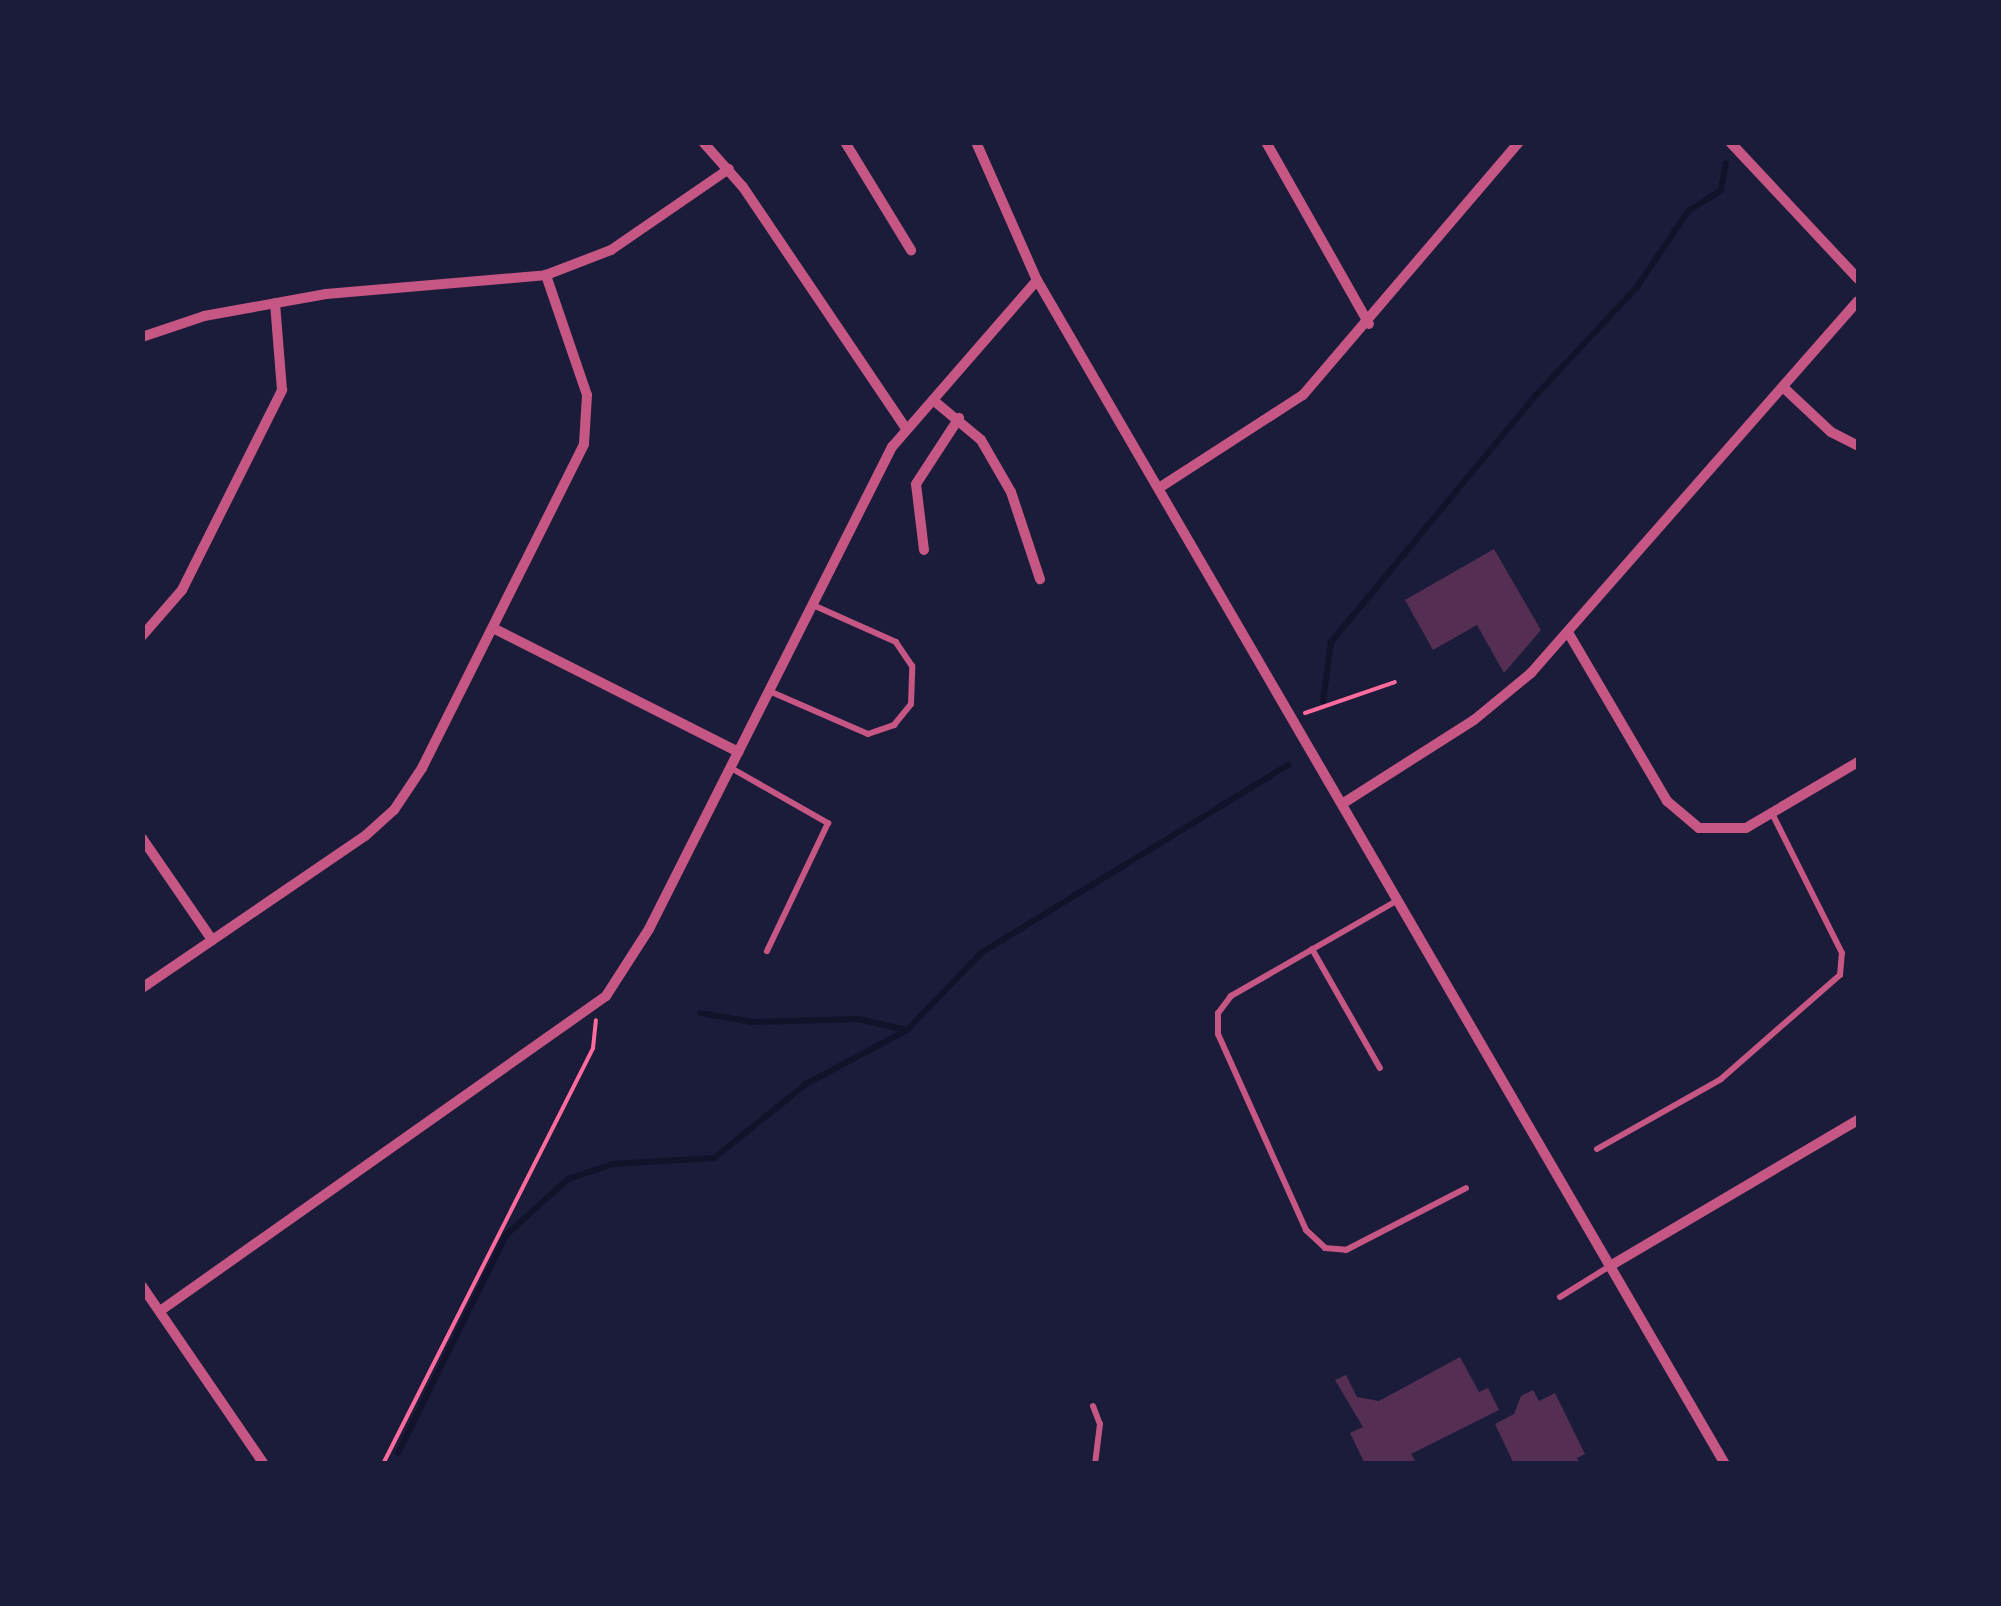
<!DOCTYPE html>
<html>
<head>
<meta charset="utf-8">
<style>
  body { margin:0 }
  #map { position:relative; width:2001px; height:1606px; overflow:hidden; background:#1b1b3a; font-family:Lora,serif }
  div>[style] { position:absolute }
  .stream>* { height:6px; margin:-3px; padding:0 3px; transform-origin:3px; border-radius:3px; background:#12122b }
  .building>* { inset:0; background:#542f53 }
  .path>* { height:4px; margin:-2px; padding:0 2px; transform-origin:2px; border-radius:2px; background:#ff6b9d }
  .service>* { height:6px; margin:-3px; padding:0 3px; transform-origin:3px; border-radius:3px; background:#c65784 }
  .minor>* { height:10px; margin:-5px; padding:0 5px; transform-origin:5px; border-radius:5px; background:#c65784 }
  span { translate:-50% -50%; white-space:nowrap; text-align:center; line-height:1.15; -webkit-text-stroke:10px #1b1b3a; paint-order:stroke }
  .frame { position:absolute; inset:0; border:145px solid #1b1b3a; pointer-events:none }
</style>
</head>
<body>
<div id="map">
  <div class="stream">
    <div style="left:1323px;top:701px;width:60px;rotate:-82.3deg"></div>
    <div style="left:1331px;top:642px;width:324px;rotate:-50.3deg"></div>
    <div style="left:1538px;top:393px;width:145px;rotate:-47deg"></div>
    <div style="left:1637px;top:287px;width:92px;rotate:-56.1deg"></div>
    <div style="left:1688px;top:211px;width:39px;rotate:-32deg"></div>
    <div style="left:1721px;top:190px;width:27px;rotate:-80deg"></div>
    <div style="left:700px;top:1013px;width:54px;rotate:9.6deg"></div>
    <div style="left:753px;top:1022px;width:106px;rotate:-1.6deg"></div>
    <div style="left:859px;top:1019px;width:48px;rotate:13.2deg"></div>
    <div style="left:398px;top:1453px;width:243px;rotate:-63.6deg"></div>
    <div style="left:506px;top:1235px;width:84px;rotate:-42.1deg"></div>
    <div style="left:568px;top:1179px;width:47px;rotate:-18.4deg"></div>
    <div style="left:613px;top:1164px;width:101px;rotate:-3.4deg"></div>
    <div style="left:714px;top:1158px;width:118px;rotate:-38.8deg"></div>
    <div style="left:806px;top:1084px;width:115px;rotate:-28.1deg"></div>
    <div style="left:907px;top:1030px;width:107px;rotate:-46.1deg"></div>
    <div style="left:981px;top:953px;width:361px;rotate:-31.5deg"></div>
  </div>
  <div class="building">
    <div style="clip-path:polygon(1494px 549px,1541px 630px,1504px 673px,1477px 625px,1433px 650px,1405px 600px)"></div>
    <div style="clip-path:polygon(1460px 1357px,1479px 1392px,1488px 1388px,1499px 1410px,1411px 1454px,1417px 1464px,1365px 1464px,1350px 1433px,1363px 1427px,1335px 1380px,1346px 1375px,1357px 1397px,1379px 1401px)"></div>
    <div style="clip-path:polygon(1533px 1390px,1539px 1401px,1555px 1393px,1585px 1454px,1577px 1458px,1580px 1464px,1514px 1464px,1495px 1424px,1514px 1414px,1521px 1396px)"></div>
  </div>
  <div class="path">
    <div style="left:1305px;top:713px;width:95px;rotate:-19deg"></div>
    <div style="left:383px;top:1464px;width:466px;rotate:-63.2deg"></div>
    <div style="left:593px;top:1048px;width:28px;rotate:-84deg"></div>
  </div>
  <div class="service">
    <div style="left:769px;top:691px;width:108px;rotate:23.5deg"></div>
    <div style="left:868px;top:734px;width:28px;rotate:-19deg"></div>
    <div style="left:894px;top:725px;width:27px;rotate:-51deg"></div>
    <div style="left:911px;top:704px;width:38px;rotate:-88deg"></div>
    <div style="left:912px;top:666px;width:29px;rotate:-124deg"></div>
    <div style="left:896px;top:642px;width:91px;rotate:-156deg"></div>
    <div style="left:731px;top:768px;width:112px;rotate:29.6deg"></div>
    <div style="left:828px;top:823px;width:142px;rotate:115.5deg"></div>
    <div style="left:1398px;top:900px;width:193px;rotate:150.1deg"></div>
    <div style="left:1231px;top:996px;width:21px;rotate:127deg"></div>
    <div style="left:1218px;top:1013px;width:21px;rotate:90deg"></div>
    <div style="left:1218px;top:1034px;width:215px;rotate:65.8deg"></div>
    <div style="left:1306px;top:1230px;width:26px;rotate:43deg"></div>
    <div style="left:1325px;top:1248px;width:21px;rotate:5deg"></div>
    <div style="left:1346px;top:1250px;width:135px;rotate:-27.3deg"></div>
    <div style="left:1312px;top:949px;width:137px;rotate:60.3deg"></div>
    <div style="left:1597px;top:1149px;width:142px;rotate:-29.4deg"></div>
    <div style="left:1721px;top:1079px;width:158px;rotate:-41.2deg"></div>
    <div style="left:1840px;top:975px;width:22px;rotate:-85deg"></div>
    <div style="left:1842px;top:953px;width:154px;rotate:-116.6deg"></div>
    <div style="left:1560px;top:1297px;width:59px;rotate:-31.8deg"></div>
    <div style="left:1093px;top:1406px;width:19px;rotate:69deg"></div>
    <div style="left:1100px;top:1424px;width:40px;rotate:97.1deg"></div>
  </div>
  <div class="minor">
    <div style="left:703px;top:142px;width:60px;rotate:48.4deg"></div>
    <div style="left:743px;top:187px;width:292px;rotate:56deg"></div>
    <div style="left:845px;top:142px;width:127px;rotate:58.6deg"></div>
    <div style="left:976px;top:142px;width:151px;rotate:66.2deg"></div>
    <div style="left:1037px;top:280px;width:1369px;rotate:59.84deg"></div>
    <div style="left:1266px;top:142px;width:209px;rotate:60.5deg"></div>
    <div style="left:1730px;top:142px;width:187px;rotate:46.9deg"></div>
    <div style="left:142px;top:337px;width:65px;rotate:-18.7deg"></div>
    <div style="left:204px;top:316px;width:124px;rotate:-10.2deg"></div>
    <div style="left:326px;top:294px;width:221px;rotate:-4.9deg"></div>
    <div style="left:546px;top:275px;width:70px;rotate:-21deg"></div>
    <div style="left:611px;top:250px;width:143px;rotate:-34.5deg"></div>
    <div style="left:1784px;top:388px;width:64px;rotate:43.1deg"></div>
    <div style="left:1831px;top:432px;width:30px;rotate:27deg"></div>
    <div style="left:933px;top:400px;width:62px;rotate:39.8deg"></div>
    <div style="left:981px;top:440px;width:60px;rotate:60deg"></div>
    <div style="left:1011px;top:492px;width:92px;rotate:71.6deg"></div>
    <div style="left:1159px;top:488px;width:171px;rotate:-32.9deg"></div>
    <div style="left:1303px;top:395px;width:333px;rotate:-49.5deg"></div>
    <div style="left:924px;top:550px;width:66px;rotate:-96.9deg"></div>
    <div style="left:916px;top:484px;width:79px;rotate:-56.9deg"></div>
    <div style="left:493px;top:628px;width:275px;rotate:26.8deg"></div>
    <div style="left:1569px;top:634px;width:194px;rotate:59.6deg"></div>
    <div style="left:1667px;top:801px;width:42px;rotate:40.2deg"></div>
    <div style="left:1699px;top:828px;width:47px"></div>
    <div style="left:1746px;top:828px;width:130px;rotate:-30.5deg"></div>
    <div style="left:142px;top:636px;width:61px;rotate:-49deg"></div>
    <div style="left:182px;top:590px;width:224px;rotate:-63.4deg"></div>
    <div style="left:282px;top:390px;width:87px;rotate:-94.6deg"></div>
    <div style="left:1342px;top:804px;width:156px;rotate:-32.5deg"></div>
    <div style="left:1474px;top:720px;width:74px;rotate:-39.5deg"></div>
    <div style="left:1531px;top:673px;width:495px;rotate:-48.7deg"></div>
    <div style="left:142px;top:838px;width:124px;rotate:55.5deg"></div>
    <div style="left:142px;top:988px;width:270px;rotate:-34.3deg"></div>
    <div style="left:365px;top:836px;width:39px;rotate:-42deg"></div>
    <div style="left:394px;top:810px;width:50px;rotate:-56.3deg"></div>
    <div style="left:422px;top:768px;width:362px;rotate:-63.4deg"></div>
    <div style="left:584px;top:444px;width:49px;rotate:-86.5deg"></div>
    <div style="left:587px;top:395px;width:127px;rotate:-108.9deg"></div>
    <div style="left:1610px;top:1266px;width:288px;rotate:-30.5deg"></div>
    <div style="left:142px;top:1286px;width:216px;rotate:55.6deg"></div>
    <div style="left:160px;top:1311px;width:546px;rotate:-35.23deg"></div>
    <div style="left:606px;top:996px;width:80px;rotate:-57.3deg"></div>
    <div style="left:649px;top:929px;width:540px;rotate:-63.25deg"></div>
    <div style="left:892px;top:447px;width:221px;rotate:-49deg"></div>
  </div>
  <div class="frame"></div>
</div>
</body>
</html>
